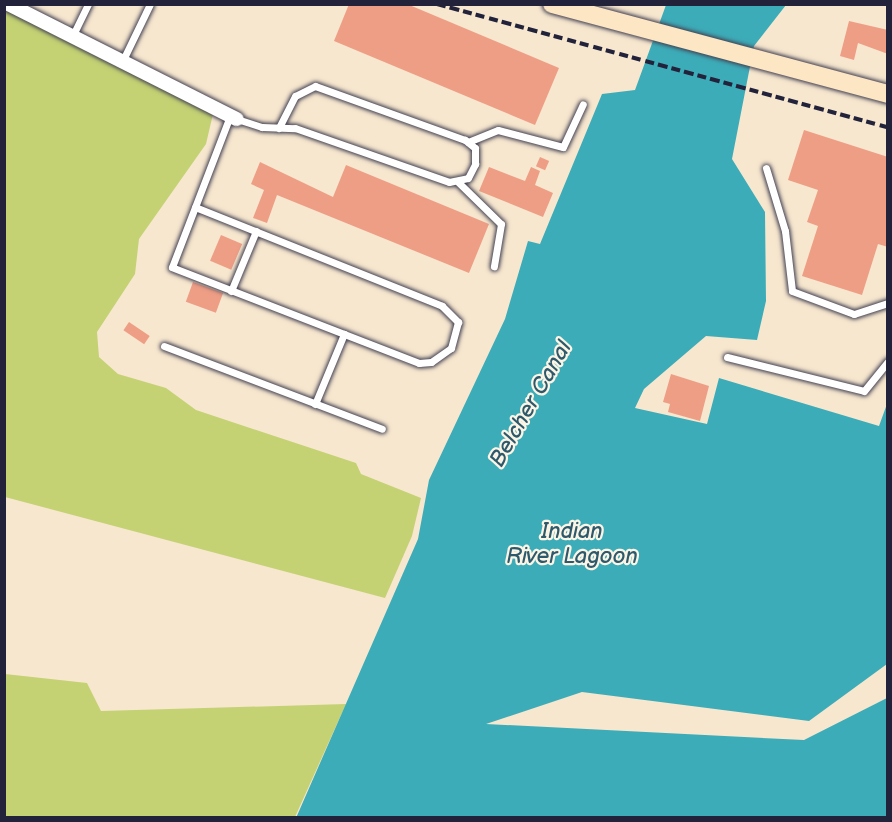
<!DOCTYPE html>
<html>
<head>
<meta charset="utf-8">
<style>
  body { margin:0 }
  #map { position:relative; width:892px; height:822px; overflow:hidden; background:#f7e7cf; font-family:"Balsamiq Sans",sans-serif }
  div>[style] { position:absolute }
  .green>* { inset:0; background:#c4d274 }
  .water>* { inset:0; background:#3dacb9 }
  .building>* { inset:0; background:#ef9e86; transform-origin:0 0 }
  .roads { filter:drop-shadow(0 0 2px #424051) drop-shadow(0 0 2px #424051) }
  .lane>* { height:7px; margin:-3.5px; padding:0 3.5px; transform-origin:3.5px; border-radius:3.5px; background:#fff }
  .street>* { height:14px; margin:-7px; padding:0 7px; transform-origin:7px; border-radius:7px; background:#fff }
  .secondary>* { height:18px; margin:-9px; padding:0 9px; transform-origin:9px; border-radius:9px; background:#fce6c4 }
  .rail>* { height:4px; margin-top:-2px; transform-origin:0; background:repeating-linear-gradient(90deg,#22223b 0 9px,transparent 0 13.5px) }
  span { translate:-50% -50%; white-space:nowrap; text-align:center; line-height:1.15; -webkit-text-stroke:4.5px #fcf5e5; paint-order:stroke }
  .water-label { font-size:22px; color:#2d596d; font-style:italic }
  .frame { position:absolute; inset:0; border:6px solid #22223b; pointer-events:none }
</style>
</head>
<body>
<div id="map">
  <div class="green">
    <div style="clip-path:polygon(4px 9px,213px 114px,206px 144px,139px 239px,135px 274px,97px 332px,99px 357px,118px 374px,166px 388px,196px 410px,356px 463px,361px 474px,421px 498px,412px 536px,385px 598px,5px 497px)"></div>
    <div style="clip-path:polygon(5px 674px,87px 683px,101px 711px,346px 704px,295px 817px,5px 817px)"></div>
  </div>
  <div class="water">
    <div style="clip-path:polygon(666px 5px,786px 5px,754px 46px,732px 159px,765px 212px,766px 301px,757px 340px,706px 336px,644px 389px,635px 408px,707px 424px,719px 378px,879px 426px,887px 404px,887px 664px,809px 721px,582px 692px,486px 724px,804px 740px,887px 698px,887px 817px,296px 818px,418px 539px,429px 480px,505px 319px,528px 241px,540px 244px,602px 94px,635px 90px)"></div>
  </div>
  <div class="building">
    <div style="clip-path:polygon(349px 4px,407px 4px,559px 68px,535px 125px,334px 41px)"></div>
    <div style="clip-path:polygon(849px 21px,888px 30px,888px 54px,858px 43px,854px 60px,840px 56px)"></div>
    <div style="clip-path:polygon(804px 130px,888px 157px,888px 247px,878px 244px,862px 295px,802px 276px,818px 226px,807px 222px,818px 190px,788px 180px)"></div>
    <div style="left:540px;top:157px;width:10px;height:10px;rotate:24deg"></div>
    <div style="clip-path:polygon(260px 162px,333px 197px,346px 165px,489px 224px,469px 273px,277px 195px,267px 223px,253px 218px,264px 190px,251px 184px)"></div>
    <div style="clip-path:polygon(489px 167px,525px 181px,531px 167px,540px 171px,535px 185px,553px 193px,543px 217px,479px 191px)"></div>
    <div style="left:221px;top:235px;width:23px;height:28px;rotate:23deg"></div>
    <div style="left:193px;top:282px;width:32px;height:21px;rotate:20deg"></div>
    <div style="left:129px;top:322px;width:25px;height:10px;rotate:34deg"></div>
    <div style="clip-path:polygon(671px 374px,709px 386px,700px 421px,668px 412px,670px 404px,663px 402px)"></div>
  </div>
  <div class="roads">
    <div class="lane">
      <div style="left:72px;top:37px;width:37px;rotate:-64deg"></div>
      <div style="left:122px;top:62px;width:64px;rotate:-64.2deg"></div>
      <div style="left:237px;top:119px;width:26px;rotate:18deg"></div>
      <div style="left:262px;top:127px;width:33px;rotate:2deg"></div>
      <div style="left:295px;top:128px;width:163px;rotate:19.3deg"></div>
      <div style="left:449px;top:182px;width:19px;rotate:-12deg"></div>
      <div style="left:468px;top:178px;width:16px;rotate:-63deg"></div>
      <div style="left:475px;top:164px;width:16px;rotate:-90deg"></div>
      <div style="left:475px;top:148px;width:13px;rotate:-141deg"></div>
      <div style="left:465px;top:140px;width:159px;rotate:-160.2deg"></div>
      <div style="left:315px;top:86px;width:22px;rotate:153deg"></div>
      <div style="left:295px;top:96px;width:36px;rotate:117deg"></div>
      <div style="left:468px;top:142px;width:32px;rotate:-22deg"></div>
      <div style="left:498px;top:130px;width:67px;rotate:14.7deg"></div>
      <div style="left:563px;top:147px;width:47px;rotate:-65.1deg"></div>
      <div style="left:766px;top:168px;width:66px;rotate:73.2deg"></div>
      <div style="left:785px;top:231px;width:60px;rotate:83.3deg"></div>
      <div style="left:792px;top:291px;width:66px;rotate:20.4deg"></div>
      <div style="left:854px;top:314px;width:36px;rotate:-18deg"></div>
      <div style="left:458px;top:182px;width:60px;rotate:44.3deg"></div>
      <div style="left:501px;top:224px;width:43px;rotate:99.5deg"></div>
      <div style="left:195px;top:207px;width:266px;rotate:21.8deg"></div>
      <div style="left:442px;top:306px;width:23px;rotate:45deg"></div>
      <div style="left:458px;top:322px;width:27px;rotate:105deg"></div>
      <div style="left:451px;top:348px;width:24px;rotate:145deg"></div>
      <div style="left:431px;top:362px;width:12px;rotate:175deg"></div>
      <div style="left:419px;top:363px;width:265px;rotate:-158.8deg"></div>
      <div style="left:172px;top:267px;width:162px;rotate:-69deg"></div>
      <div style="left:231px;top:291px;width:65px;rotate:-67.4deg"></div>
      <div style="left:164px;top:346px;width:233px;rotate:20.8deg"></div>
      <div style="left:727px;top:357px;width:141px;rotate:13.9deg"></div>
      <div style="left:864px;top:391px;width:38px;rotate:-51deg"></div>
      <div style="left:315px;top:404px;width:76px;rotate:-67.5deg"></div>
    </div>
    <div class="street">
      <div style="left:8px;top:4px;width:256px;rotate:26.7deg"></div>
    </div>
    <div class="secondary">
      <div style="left:552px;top:4px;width:348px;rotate:15deg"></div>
    </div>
  </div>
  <div class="rail">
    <div style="left:437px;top:4px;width:467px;rotate:15.3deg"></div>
  </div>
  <div class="water-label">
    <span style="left:531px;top:404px;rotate:-60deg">Belcher Canal</span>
    <span style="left:572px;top:544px">Indian<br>River Lagoon</span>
  </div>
  <div class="frame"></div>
</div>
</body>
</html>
